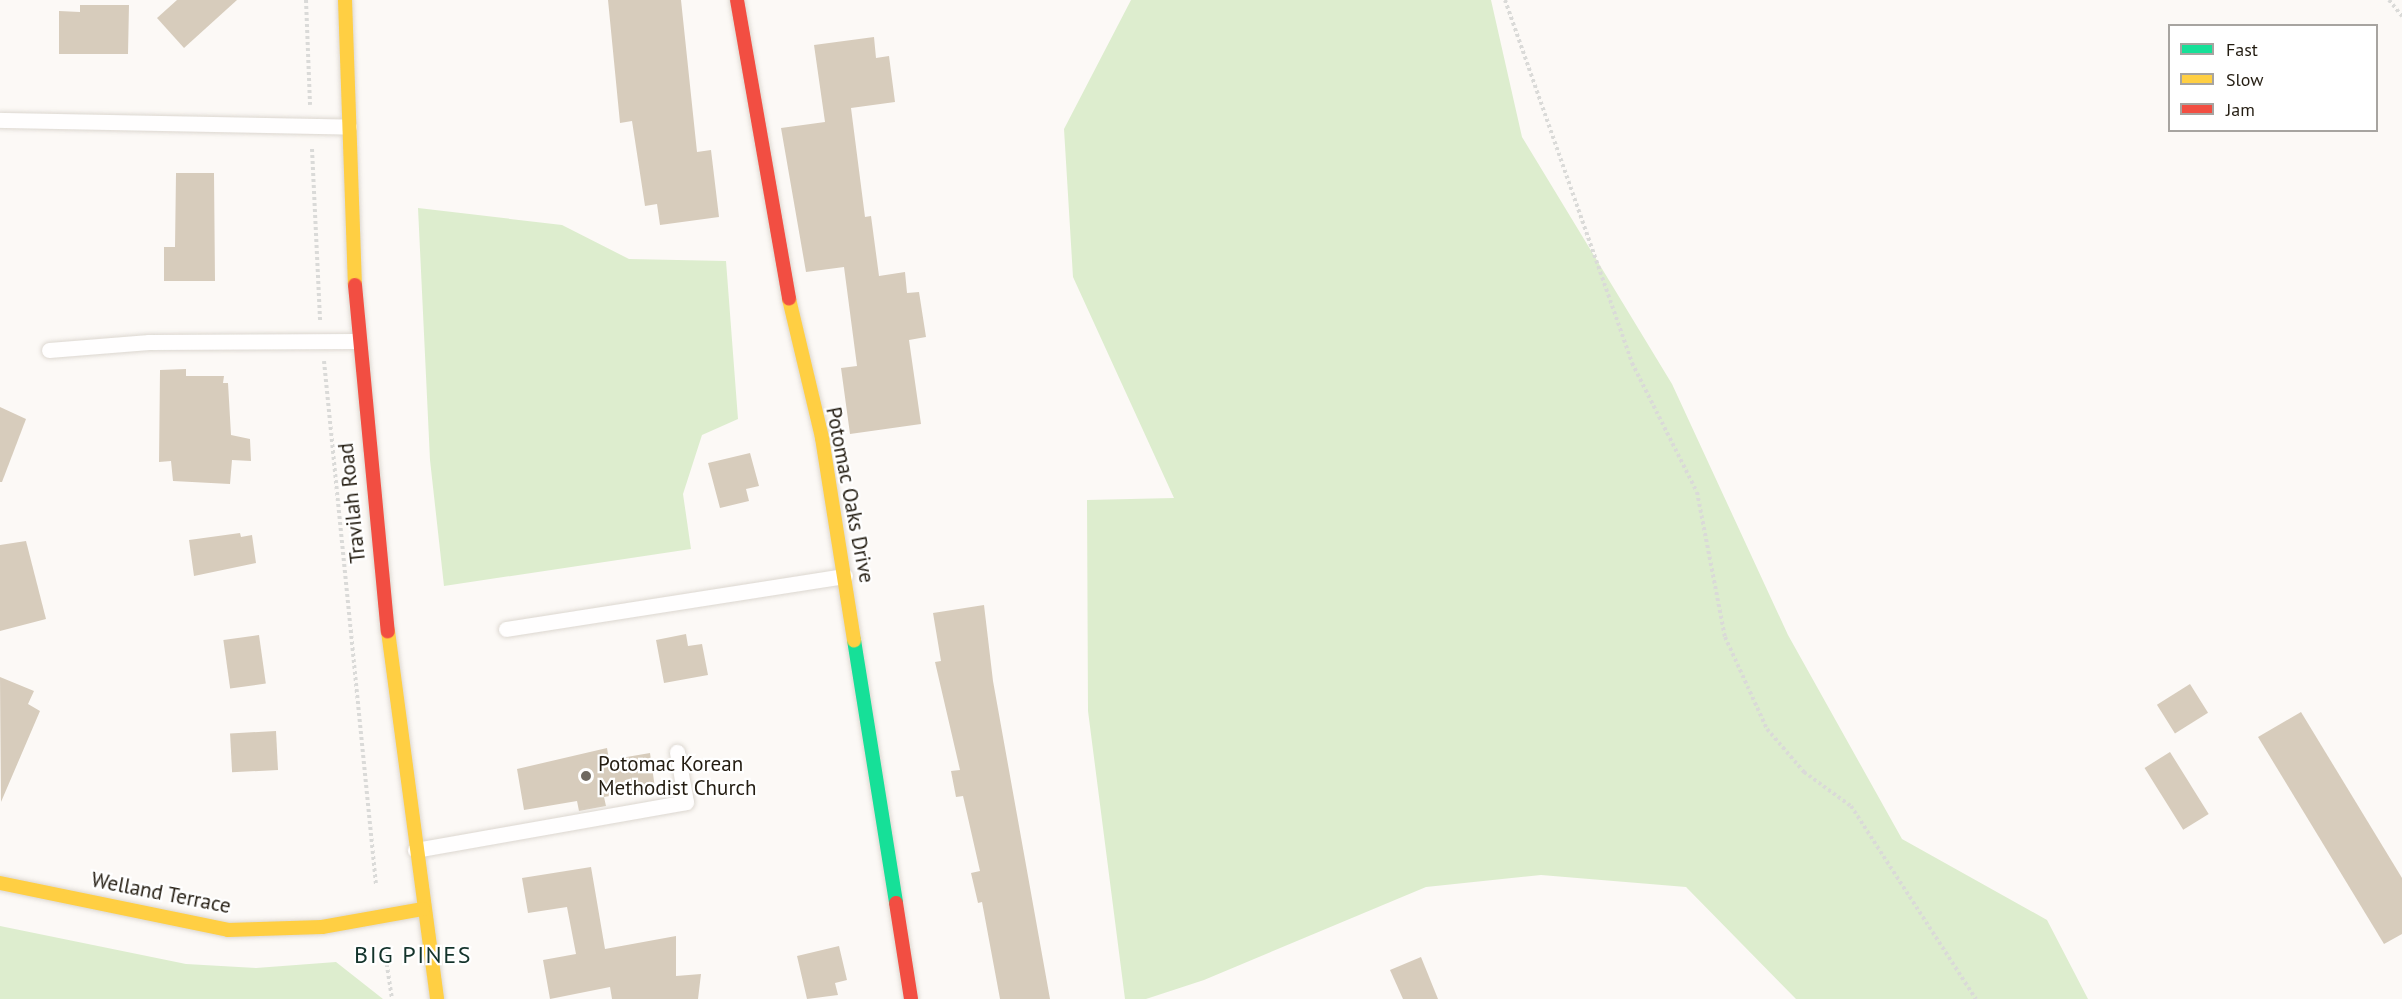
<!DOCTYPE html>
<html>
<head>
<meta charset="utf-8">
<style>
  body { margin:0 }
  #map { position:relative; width:2402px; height:999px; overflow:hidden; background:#fcf9f6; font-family:"PT Sans",sans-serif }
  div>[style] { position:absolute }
  .green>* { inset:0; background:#ddedce }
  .building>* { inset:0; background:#d7ccbc; transform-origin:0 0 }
  .path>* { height:4px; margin-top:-2px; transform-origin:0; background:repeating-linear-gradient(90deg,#dadad8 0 3px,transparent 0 6px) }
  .roads { filter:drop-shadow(0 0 2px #dcd7d0) drop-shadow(0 0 2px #dcd7d0) }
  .lane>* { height:15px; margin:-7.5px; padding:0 7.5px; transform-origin:7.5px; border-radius:7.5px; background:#fffefe }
  .fast>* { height:14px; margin:-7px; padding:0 7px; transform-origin:7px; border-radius:7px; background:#16e098 }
  .slow>* { height:14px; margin:-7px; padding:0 7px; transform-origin:7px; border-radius:7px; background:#ffcf43 }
  .jam>* { height:14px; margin:-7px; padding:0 7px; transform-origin:7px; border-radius:7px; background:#f24e42 }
  .dots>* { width:16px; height:16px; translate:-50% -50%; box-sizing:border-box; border:3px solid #fff; border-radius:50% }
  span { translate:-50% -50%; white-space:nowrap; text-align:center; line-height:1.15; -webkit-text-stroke:4.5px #fff; paint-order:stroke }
  .street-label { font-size:21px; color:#231c11 }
  .poi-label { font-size:21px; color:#231c11 }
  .left { translate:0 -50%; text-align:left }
  .quarter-label { font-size:24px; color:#13332b; letter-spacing:1.5px }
  .legend { position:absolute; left:2168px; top:24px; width:210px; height:108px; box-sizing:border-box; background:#fff; border:2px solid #a7a4a0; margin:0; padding:8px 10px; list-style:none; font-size:18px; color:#231c11 }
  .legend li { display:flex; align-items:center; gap:12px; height:30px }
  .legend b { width:30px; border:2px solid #a7a4a0 }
</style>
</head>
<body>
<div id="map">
  <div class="green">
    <div style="clip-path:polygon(1131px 0,1491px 0,1522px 137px,1672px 384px,1788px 635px,1902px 839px,2047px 920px,2088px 999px,1796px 999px,1686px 887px,1541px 875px,1426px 887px,1204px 980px,1146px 999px,1125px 999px,1088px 711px,1087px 500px,1174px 498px,1073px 277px,1064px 129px)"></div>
    <div style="clip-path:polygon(418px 208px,562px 225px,629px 259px,726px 261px,738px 419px,702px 435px,683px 494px,691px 549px,444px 586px,430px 460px)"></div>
    <div style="clip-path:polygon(0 926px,186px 964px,256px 968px,336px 962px,383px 999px,0 999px)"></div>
  </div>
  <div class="building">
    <div style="clip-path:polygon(177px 0,237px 0,184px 48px,157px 18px)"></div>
    <div style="clip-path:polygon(608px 0,681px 0,697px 152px,711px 150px,719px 217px,660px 225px,657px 204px,645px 206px,632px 121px,620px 123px)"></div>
    <div style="clip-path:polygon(80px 5px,129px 5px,128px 54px,59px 54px,59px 11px,80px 12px)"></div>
    <div style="clip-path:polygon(874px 37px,876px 58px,889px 56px,895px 102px,851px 108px,865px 217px,871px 216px,879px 276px,905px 272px,907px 293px,919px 292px,926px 337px,909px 340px,921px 424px,850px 434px,841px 368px,857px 366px,844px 267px,806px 272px,781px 128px,825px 122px,814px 45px)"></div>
    <div style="clip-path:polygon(176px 173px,214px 173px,215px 281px,164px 281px,164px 247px,175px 247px)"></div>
    <div style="clip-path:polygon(186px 369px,186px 376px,224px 376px,223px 383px,228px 383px,231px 435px,250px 439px,251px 461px,232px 460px,230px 484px,173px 481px,171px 461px,159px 462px,160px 370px)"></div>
    <div style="clip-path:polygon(0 407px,26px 419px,2px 482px,0 482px)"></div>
    <div style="clip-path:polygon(750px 453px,759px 486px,746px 489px,749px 501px,720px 508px,708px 463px)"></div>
    <div style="clip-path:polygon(240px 533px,241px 537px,252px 535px,256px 563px,194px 576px,189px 540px)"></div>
    <div style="clip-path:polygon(26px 541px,46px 619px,0 631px,0 545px)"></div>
    <div style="clip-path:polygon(984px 605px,993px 681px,1050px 999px,1000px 999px,982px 902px,978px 903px,971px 873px,980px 871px,963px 796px,956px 797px,951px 771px,960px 770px,935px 662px,941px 661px,933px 613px)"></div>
    <div style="clip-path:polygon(686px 634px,688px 646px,702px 644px,708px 675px,664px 683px,656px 640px)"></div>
    <div style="left:259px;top:635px;width:49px;height:36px;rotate:82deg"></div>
    <div style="clip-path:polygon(0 677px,34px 691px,28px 704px,40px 711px,1px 802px)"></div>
    <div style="left:2190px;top:684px;width:34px;height:39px;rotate:58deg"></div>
    <div style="clip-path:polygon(2301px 712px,2402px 878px,2402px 934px,2384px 944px,2258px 737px)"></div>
    <div style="left:276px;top:731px;width:39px;height:46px;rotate:87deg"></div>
    <div style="clip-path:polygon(607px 748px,609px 760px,650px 753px,655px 788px,604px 797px,606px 806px,579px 811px,577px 801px,524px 810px,517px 769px)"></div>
    <div style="left:2170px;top:752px;width:73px;height:30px;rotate:58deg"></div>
    <div style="clip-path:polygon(591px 867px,605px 949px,676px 936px,676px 976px,701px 974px,698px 999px,612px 999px,610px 987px,550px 999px,543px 960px,576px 954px,567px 907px,528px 913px,522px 878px)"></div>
    <div style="clip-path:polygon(839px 946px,847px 980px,835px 983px,838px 995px,807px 999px,797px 956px)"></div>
    <div style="clip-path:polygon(1421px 957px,1438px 999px,1403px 999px,1390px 970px)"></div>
  </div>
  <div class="path">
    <div style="left:306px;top:0;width:105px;rotate:87.8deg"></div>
    <div style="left:1505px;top:0;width:385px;rotate:70.7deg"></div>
    <div style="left:1632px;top:363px;width:144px;rotate:63.3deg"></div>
    <div style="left:1697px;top:492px;width:148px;rotate:79.1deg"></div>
    <div style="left:1725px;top:637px;width:101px;rotate:65.5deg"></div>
    <div style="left:1767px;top:729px;width:57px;rotate:49.3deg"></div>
    <div style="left:1804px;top:772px;width:58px;rotate:35.9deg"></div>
    <div style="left:1851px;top:806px;width:230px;rotate:57.1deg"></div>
    <div style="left:2389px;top:0;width:21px;rotate:51deg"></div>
    <div style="left:312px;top:149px;width:172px;rotate:87.3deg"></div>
    <div style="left:324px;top:361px;width:527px;rotate:84.33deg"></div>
    <div style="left:384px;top:946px;width:54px;rotate:81.4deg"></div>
  </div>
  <div class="roads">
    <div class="lane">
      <div style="left:0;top:120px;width:349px;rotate:1.1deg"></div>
      <div style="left:49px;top:350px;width:100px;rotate:-4.6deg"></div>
      <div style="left:149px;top:342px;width:208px;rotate:-0.3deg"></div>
      <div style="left:506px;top:629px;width:343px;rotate:-8.9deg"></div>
      <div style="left:415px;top:850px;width:275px;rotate:-10deg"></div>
      <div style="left:686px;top:802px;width:51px;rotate:-100.2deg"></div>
    </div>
    <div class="fast">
      <div style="left:854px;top:640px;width:266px;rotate:80.9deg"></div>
    </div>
    <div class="slow">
      <div style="left:345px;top:0;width:285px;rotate:88deg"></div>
      <div style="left:789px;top:299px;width:143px;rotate:76.6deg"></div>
      <div style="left:822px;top:438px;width:205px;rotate:81deg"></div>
      <div style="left:388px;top:631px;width:371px;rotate:82.4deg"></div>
      <div style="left:0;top:883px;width:233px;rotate:11.6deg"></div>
      <div style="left:228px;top:930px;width:94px;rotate:-1.8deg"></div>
      <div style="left:322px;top:927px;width:103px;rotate:-10.1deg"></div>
    </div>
    <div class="jam">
      <div style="left:737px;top:0;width:303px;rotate:80.1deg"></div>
      <div style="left:355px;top:285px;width:348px;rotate:84.6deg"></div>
      <div style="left:896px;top:903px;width:97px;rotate:81.1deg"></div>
    </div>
  </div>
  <div class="dots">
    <div style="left:586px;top:776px;background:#6f6961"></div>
  </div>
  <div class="street-label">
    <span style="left:850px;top:495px;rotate:79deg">Potomac Oaks Drive</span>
    <span style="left:352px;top:503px;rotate:-96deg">Travilah Road</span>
    <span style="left:161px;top:893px;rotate:11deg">Welland Terrace</span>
  </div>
  <div class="poi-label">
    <span class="left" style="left:598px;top:776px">Potomac Korean<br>Methodist Church</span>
  </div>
  <div class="quarter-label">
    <span style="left:413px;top:955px">BIG PINES</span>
  </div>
  <ul class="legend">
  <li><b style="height:8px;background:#16e098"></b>Fast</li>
  <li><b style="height:8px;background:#ffcf43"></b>Slow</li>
  <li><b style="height:8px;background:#f24e42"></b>Jam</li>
  </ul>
</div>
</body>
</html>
